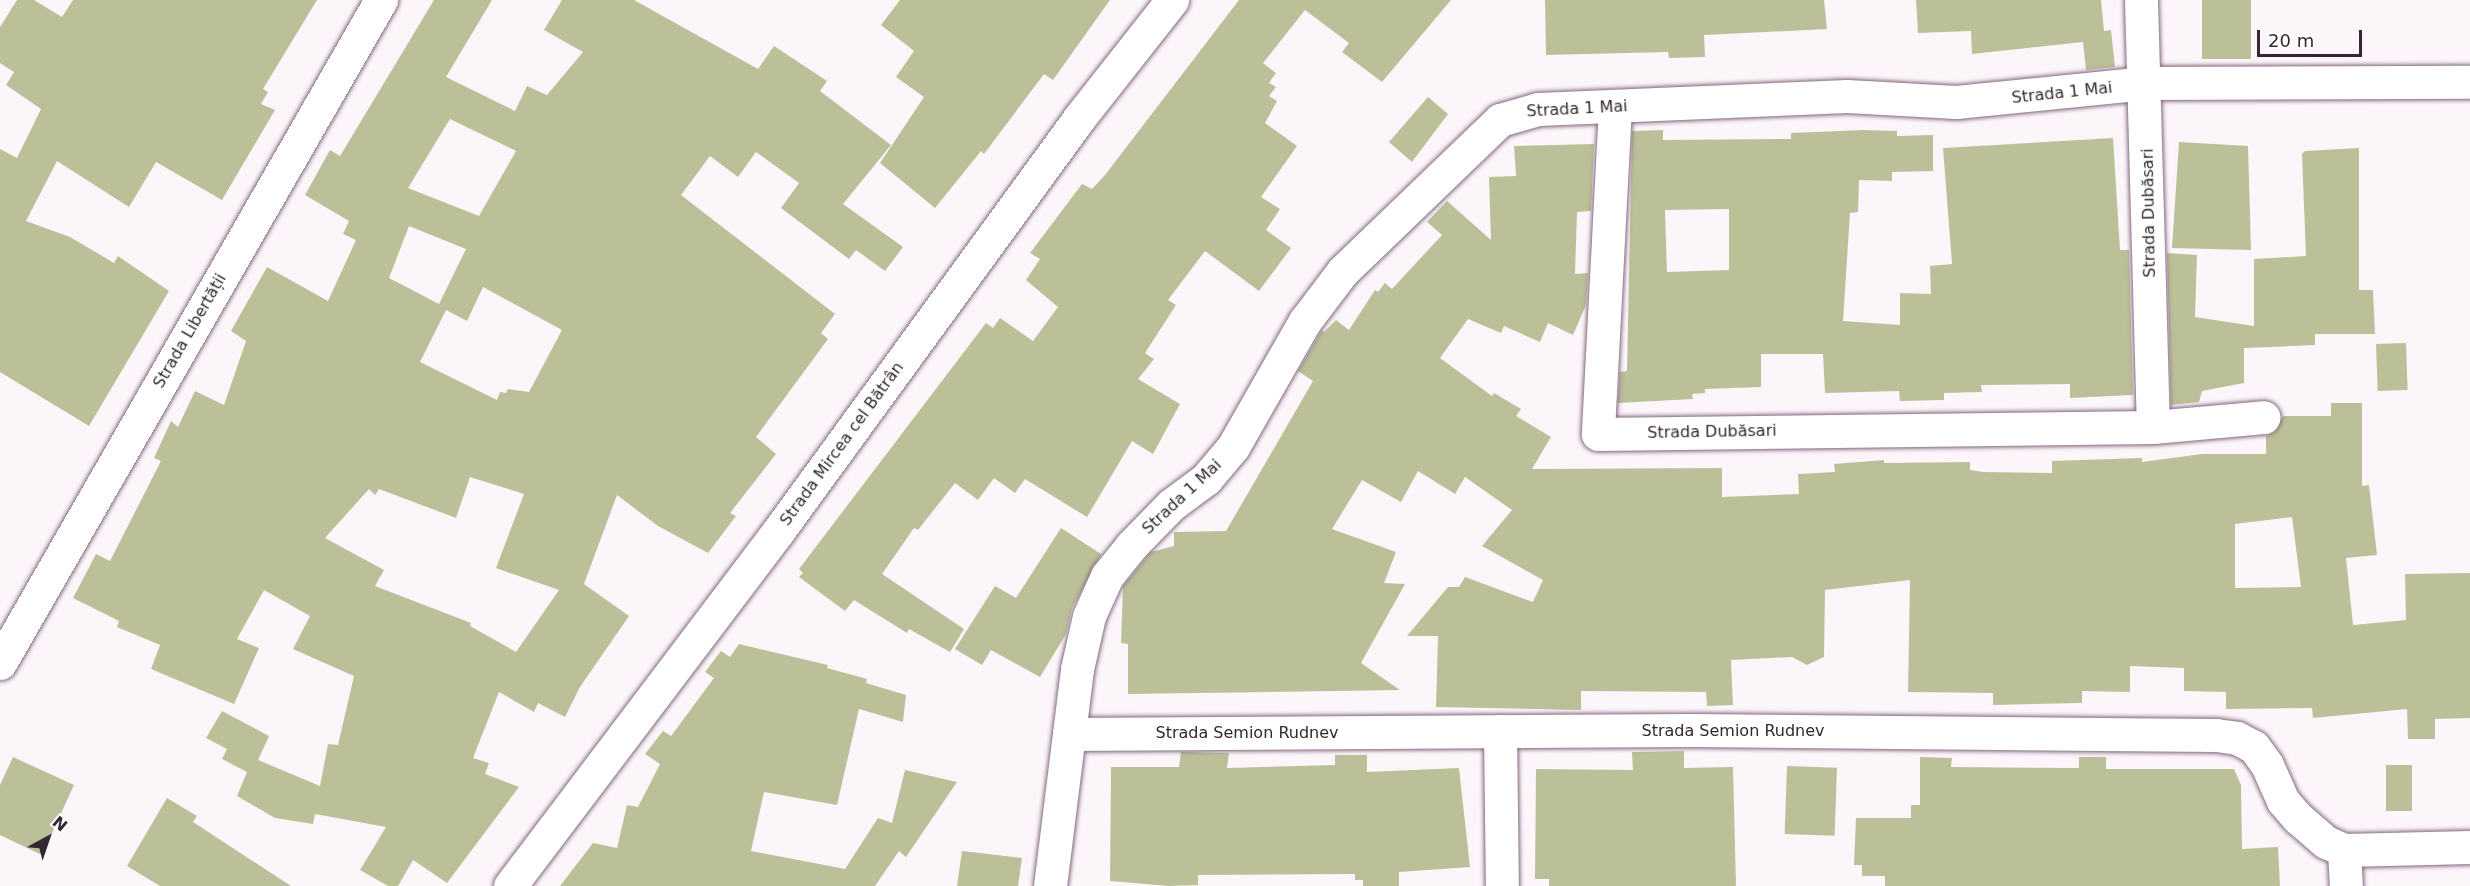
<!DOCTYPE html>
<html>
<head>
<meta charset="utf-8">
<style>
  body { margin:0 }
  #map { position:relative; width:2470px; height:886px; overflow:hidden; background:#fcf6fb; font-family:"DejaVu Sans",sans-serif }
  div>[style] { position:absolute }
  .building>* { inset:0; background:#bbc099; transform-origin:0 0 }
  .roads { filter:drop-shadow(0 0 2px #83687f) drop-shadow(0 0 2px #83687f) }
  .minor>* { height:33px; margin:-16.5px; padding:0 16.5px; transform-origin:16.5px; border-radius:16.5px; background:#fff }
  span { translate:-50% -50%; white-space:nowrap; text-align:center; line-height:1.15; -webkit-text-stroke:4.5px #fff; paint-order:stroke }
  .street-label { font-size:16px; color:#332831 }
  .north { position:absolute; left:18px; top:808px; width:60px; height:60px; -webkit-text-stroke:4px #fff; paint-order:stroke; rotate:40deg; font-size:16px; font-weight:700; line-height:24px; text-align:center; color:#332831 }
  .north::after { content:''; display:block; margin:auto; width:21px; height:27px; background:#332831; clip-path:polygon(50% 0,100% 100%,50% 72%,0 100%) }
  .scale { position:absolute; left:2257px; top:30px; width:105px; height:27px; box-sizing:border-box; border:3px solid #332831; border-top:0; padding-left:8px; font-size:18px; line-height:21px; white-space:nowrap; color:#332831; -webkit-text-stroke:4px #fff; paint-order:stroke }
</style>
</head>
<body>
<div id="map">
  <div class="building">
    <div style="clip-path:polygon(17px 0,34px 0,62px 17px,73px 0,317px 0,263px 89px,268px 92px,261px 104px,275px 110px,222px 200px,156px 162px,129px 207px,57px 161px,26px 221px,70px 237px,114px 263px,118px 256px,169px 291px,89px 426px,0 372px,0 149px,17px 158px,41px 109px,6px 85px,14px 72px,0 63px,0 27px)"></div>
    <div style="clip-path:polygon(evenodd,434px 0,492px 0,446px 77px,515px 111px,527px 86px,547px 95px,583px 52px,544px 30px,562px 0,634px 0,758px 69px,774px 46px,827px 81px,820px 91px,891px 145px,843px 204px,903px 247px,885px 271px,856px 250px,849px 259px,781px 208px,799px 183px,756px 152px,738px 177px,710px 156px,681px 195px,835px 314px,821px 333px,828px 339px,756px 437px,776px 454px,730px 513px,736px 516px,708px 553px,658px 526px,617px 495px,584px 584px,629px 616px,580px 687px,565px 717px,538px 703px,534px 712px,499px 692px,473px 758px,489px 763px,485px 774px,519px 787px,447px 883px,413px 860px,398px 886px,388px 886px,360px 870px,386px 827px,315px 814px,313px 824px,275px 818px,237px 796px,247px 772px,222px 759px,227px 749px,206px 738px,222px 711px,269px 736px,258px 760px,320px 786px,328px 744px,338px 745px,354px 676px,293px 649px,310px 616px,264px 590px,237px 639px,259px 648px,234px 704px,151px 669px,160px 645px,117px 627px,119px 621px,73px 598px,96px 554px,110px 561px,161px 461px,154px 458px,171px 421px,178px 427px,195px 391px,224px 405px,246px 341px,231px 331px,267px 267px,328px 301px,356px 240px,343px 234px,349px 221px,305px 195px,330px 150px,340px 156px,434px 0,450px 119px,516px 151px,479px 216px,408px 188px,450px 119px,434px 0,409px 226px,466px 249px,439px 304px,389px 278px,409px 226px,434px 0,483px 287px,562px 330px,529px 392px,508px 389px,506px 393px,500px 392px,497px 400px,420px 362px,446px 310px,467px 321px,483px 287px,434px 0,470px 477px,524px 494px,496px 568px,559px 590px,516px 652px,470px 626px,471px 623px,375px 586px,384px 570px,325px 538px,369px 489px,375px 495px,379px 489px,456px 518px,470px 477px)"></div>
    <div style="clip-path:polygon(900px 0,1110px 0,1053px 80px,1044px 74px,984px 154px,981px 151px,935px 208px,880px 163px,924px 97px,896px 77px,914px 51px,881px 25px)"></div>
    <div style="clip-path:polygon(1239px 0,1451px 0,1382px 82px,1342px 52px,1349px 43px,1305px 10px,1263px 63px,1276px 73px,1269px 83px,1276px 87px,1269px 96px,1277px 101px,1265px 123px,1297px 146px,1261px 197px,1280px 209px,1266px 230px,1291px 248px,1259px 291px,1205px 251px,1168px 300px,1176px 305px,1145px 353px,1154px 359px,1138px 379px,1180px 404px,1153px 454px,1132px 441px,1087px 517px,1025px 479px,1015px 493px,994px 478px,978px 500px,955px 483px,918px 530px,914px 528px,882px 574px,964px 629px,950px 652px,909px 629px,907px 633px,854px 600px,845px 611px,799px 577px,803px 573px,799px 569px,986px 323px,993px 328px,1000px 318px,1033px 341px,1058px 307px,1026px 280px,1040px 259px,1030px 253px,1082px 184px,1092px 189px,1105px 175px)"></div>
    <div style="clip-path:polygon(1545px 0,1824px 0,1827px 29px,1704px 35px,1705px 57px,1669px 58px,1668px 52px,1546px 55px)"></div>
    <div style="clip-path:polygon(1916px 0,2101px 0,2104px 31px,2111px 30px,2115px 67px,2086px 70px,2083px 42px,1972px 54px,1971px 31px,1918px 33px)"></div>
    <div style="left:2202px;top:0;width:49px;height:59px"></div>
    <div style="clip-path:polygon(1428px 97px,1448px 114px,1412px 162px,1389px 142px)"></div>
    <div style="clip-path:polygon(evenodd,1663px 130px,1663px 140px,1791px 139px,1791px 133px,1863px 130px,1897px 131px,1897px 136px,1933px 135px,1933px 171px,1892px 172px,1892px 181px,1859px 180px,1858px 212px,1850px 213px,1843px 321px,1900px 325px,1900px 293px,1931px 294px,1930px 266px,1952px 264px,1943px 148px,2113px 138px,2120px 250px,2129px 250px,2133px 395px,2070px 398px,2070px 384px,1981px 385px,1982px 392px,1944px 393px,1944px 400px,1900px 401px,1899px 391px,1825px 393px,1823px 354px,1761px 354px,1761px 387px,1705px 389px,1705px 393px,1692px 394px,1693px 399px,1618px 403px,1620px 372px,1627px 371px,1632px 131px,1663px 130px,1729px 209px,1729px 270px,1667px 272px,1665px 210px,1729px 209px)"></div>
    <div style="clip-path:polygon(2179px 142px,2248px 146px,2251px 250px,2172px 248px)"></div>
    <div style="clip-path:polygon(evenodd,1594px 144px,1591px 211px,1577px 212px,1575px 274px,1588px 273px,1586px 305px,1573px 335px,1548px 323px,1540px 342px,1504px 326px,1501px 333px,1468px 319px,1440px 358px,1492px 396px,1494px 393px,1521px 409px,1516px 416px,1551px 437px,1532px 469px,1722px 468px,1722px 497px,1799px 494px,1798px 474px,1835px 472px,1834px 464px,1884px 460px,1884px 463px,1970px 462px,1970px 470px,1983px 472px,2052px 473px,2052px 461px,2142px 458px,2142px 462px,2202px 454px,2266px 454px,2266px 436px,2275px 432px,2283px 416px,2331px 416px,2331px 403px,2362px 403px,2362px 486px,2369px 485px,2377px 555px,2346px 558px,2353px 625px,2406px 620px,2405px 574px,2470px 573px,2470px 718px,2435px 719px,2435px 739px,2408px 739px,2407px 709px,2313px 718px,2312px 708px,2226px 709px,2226px 692px,2184px 691px,2184px 668px,2130px 666px,2130px 692px,2082px 691px,2082px 703px,1993px 705px,1993px 693px,1908px 692px,1910px 580px,1825px 590px,1824px 657px,1807px 665px,1792px 657px,1731px 660px,1733px 705px,1707px 706px,1706px 692px,1581px 691px,1581px 710px,1436px 707px,1438px 636px,1407px 636px,1448px 587px,1459px 587px,1465px 577px,1533px 602px,1543px 580px,1482px 546px,1512px 510px,1465px 477px,1455px 494px,1418px 471px,1401px 502px,1362px 480px,1332px 529px,1396px 552px,1384px 583px,1405px 584px,1361px 663px,1400px 690px,1128px 694px,1128px 644px,1121px 643px,1123px 586px,1151px 552px,1174px 546px,1174px 532px,1226px 531px,1313px 381px,1298px 371px,1322px 330px,1324px 332px,1336px 320px,1349px 330px,1375px 290px,1378px 292px,1385px 283px,1392px 289px,1442px 235px,1427px 222px,1447px 201px,1491px 240px,1489px 177px,1516px 176px,1514px 146px,1594px 144px,2292px 517px,2301px 587px,2235px 588px,2235px 524px,2292px 517px)"></div>
    <div style="clip-path:polygon(2359px 148px,2359px 290px,2373px 290px,2375px 334px,2315px 334px,2315px 345px,2244px 348px,2244px 383px,2202px 391px,2199px 402px,2171px 405px,2167px 253px,2197px 255px,2195px 317px,2254px 326px,2254px 259px,2306px 256px,2302px 154px,2305px 151px)"></div>
    <div style="left:2406px;top:343px;width:47px;height:30px;rotate:88deg"></div>
    <div style="clip-path:polygon(1061px 528px,1101px 554px,1072px 608px,1066px 634px,1040px 677px,991px 650px,982px 665px,955px 649px,995px 586px,1016px 598px)"></div>
    <div style="clip-path:polygon(739px 644px,828px 665px,827px 668px,867px 679px,866px 683px,906px 695px,903px 722px,859px 709px,837px 805px,764px 792px,751px 851px,845px 869px,878px 818px,892px 823px,905px 770px,957px 782px,906px 857px,899px 851px,875px 886px,560px 886px,593px 843px,617px 848px,627px 805px,638px 807px,660px 764px,645px 754px,663px 731px,671px 736px,714px 678px,705px 672px,721px 651px,730px 657px)"></div>
    <div style="clip-path:polygon(1684px 751px,1684px 768px,1733px 767px,1736px 886px,1549px 886px,1549px 879px,1535px 879px,1536px 769px,1633px 770px,1632px 752px)"></div>
    <div style="clip-path:polygon(1181px 752px,1229px 753px,1227px 768px,1335px 765px,1335px 755px,1367px 755px,1367px 772px,1459px 768px,1470px 867px,1399px 872px,1399px 886px,1363px 886px,1363px 880px,1355px 880px,1355px 874px,1198px 875px,1198px 885px,1169px 886px,1110px 881px,1111px 767px,1179px 767px)"></div>
    <div style="clip-path:polygon(13px 757px,74px 785px,42px 855px,0 835px,0 785px)"></div>
    <div style="clip-path:polygon(1920px 757px,1952px 758px,1951px 767px,2079px 768px,2079px 757px,2106px 757px,2106px 769px,2234px 769px,2241px 785px,2242px 849px,2278px 847px,2280px 886px,1885px 886px,1885px 876px,1862px 876px,1862px 865px,1854px 865px,1856px 818px,1911px 818px,1911px 805px,1920px 805px)"></div>
    <div style="left:2386px;top:765px;width:26px;height:46px"></div>
    <div style="left:1787px;top:766px;width:50px;height:68px;rotate:2deg"></div>
    <div style="clip-path:polygon(167px 798px,197px 816px,193px 822px,291px 886px,160px 886px,127px 866px)"></div>
    <div style="clip-path:polygon(962px 851px,1022px 858px,1018px 886px,957px 886px)"></div>
  </div>
  <div class="roads">
    <div class="minor">
      <div style="left:2141px;top:0;width:427px;rotate:88.4deg"></div>
      <div style="left:1615px;top:106px;width:328px;rotate:93deg"></div>
      <div style="left:1598px;top:434px;width:555px;rotate:-0.72deg"></div>
      <div style="left:2153px;top:427px;width:111px;rotate:-5.1deg"></div>
      <div style="left:0;top:663px;width:765px;rotate:-60.12deg"></div>
      <div style="left:1500px;top:731px;width:155px;rotate:89.3deg"></div>
      <div style="left:1069px;top:734px;width:623px;rotate:-0.37deg"></div>
      <div style="left:1692px;top:730px;width:524px;rotate:0.55deg"></div>
      <div style="left:2216px;top:735px;width:21px;rotate:8deg"></div>
      <div style="left:2237px;top:738px;width:19px;rotate:28deg"></div>
      <div style="left:2254px;top:747px;width:22px;rotate:54deg"></div>
      <div style="left:2267px;top:765px;width:39px;rotate:66deg"></div>
      <div style="left:2283px;top:801px;width:23px;rotate:49deg"></div>
      <div style="left:2298px;top:818px;width:37px;rotate:41deg"></div>
      <div style="left:2326px;top:842px;width:20px;rotate:24deg"></div>
      <div style="left:2344px;top:850px;width:126px;rotate:-1.4deg"></div>
      <div style="left:2344px;top:850px;width:36px;rotate:87deg"></div>
      <div style="left:510px;top:886px;width:443px;rotate:-52.9deg"></div>
      <div style="left:777px;top:533px;width:515px;rotate:-53.93deg"></div>
      <div style="left:1080px;top:117px;width:149px;rotate:-51.8deg"></div>
      <div style="left:1050px;top:886px;width:219px;rotate:-82.9deg"></div>
      <div style="left:1077px;top:669px;width:54px;rotate:-77.2deg"></div>
      <div style="left:1089px;top:616px;width:44px;rotate:-65.8deg"></div>
      <div style="left:1107px;top:576px;width:38px;rotate:-51deg"></div>
      <div style="left:1131px;top:546px;width:57px;rotate:-45.7deg"></div>
      <div style="left:1171px;top:505px;width:44px;rotate:-36.6deg"></div>
      <div style="left:1206px;top:479px;width:42px;rotate:-49.8deg"></div>
      <div style="left:1233px;top:447px;width:145px;rotate:-60.3deg"></div>
      <div style="left:1305px;top:321px;width:63px;rotate:-52.8deg"></div>
      <div style="left:1343px;top:271px;width:218px;rotate:-43.9deg"></div>
      <div style="left:1500px;top:120px;width:40px;rotate:-16deg"></div>
      <div style="left:1538px;top:109px;width:309px;rotate:-2.4deg"></div>
      <div style="left:1847px;top:96px;width:109px;rotate:3.2deg"></div>
      <div style="left:1956px;top:102px;width:191px;rotate:-5.7deg"></div>
      <div style="left:2146px;top:83px;width:324px;rotate:-0.2deg"></div>
    </div>
  </div>
  <div class="street-label">
    <span style="left:2062px;top:93px;rotate:-6deg">Strada 1 Mai</span>
    <span style="left:1577px;top:109px;rotate:-3deg">Strada 1 Mai</span>
    <span style="left:2149px;top:213px;rotate:-91deg">Strada Dubăsari</span>
    <span style="left:190px;top:331px;rotate:-60deg">Strada Libertății</span>
    <span style="left:1712px;top:432px;rotate:-1deg">Strada Dubăsari</span>
    <span style="left:842px;top:444px;rotate:-54deg">Strada Mircea cel Bătrân</span>
    <span style="left:1182px;top:497px;rotate:-43deg">Strada 1 Mai</span>
    <span style="left:1733px;top:731px">Strada Semion Rudnev</span>
    <span style="left:1247px;top:733px">Strada Semion Rudnev</span>
  </div>
  <div class="north">N</div>
  <div class="scale">20 m</div>
</div>
</body>
</html>
